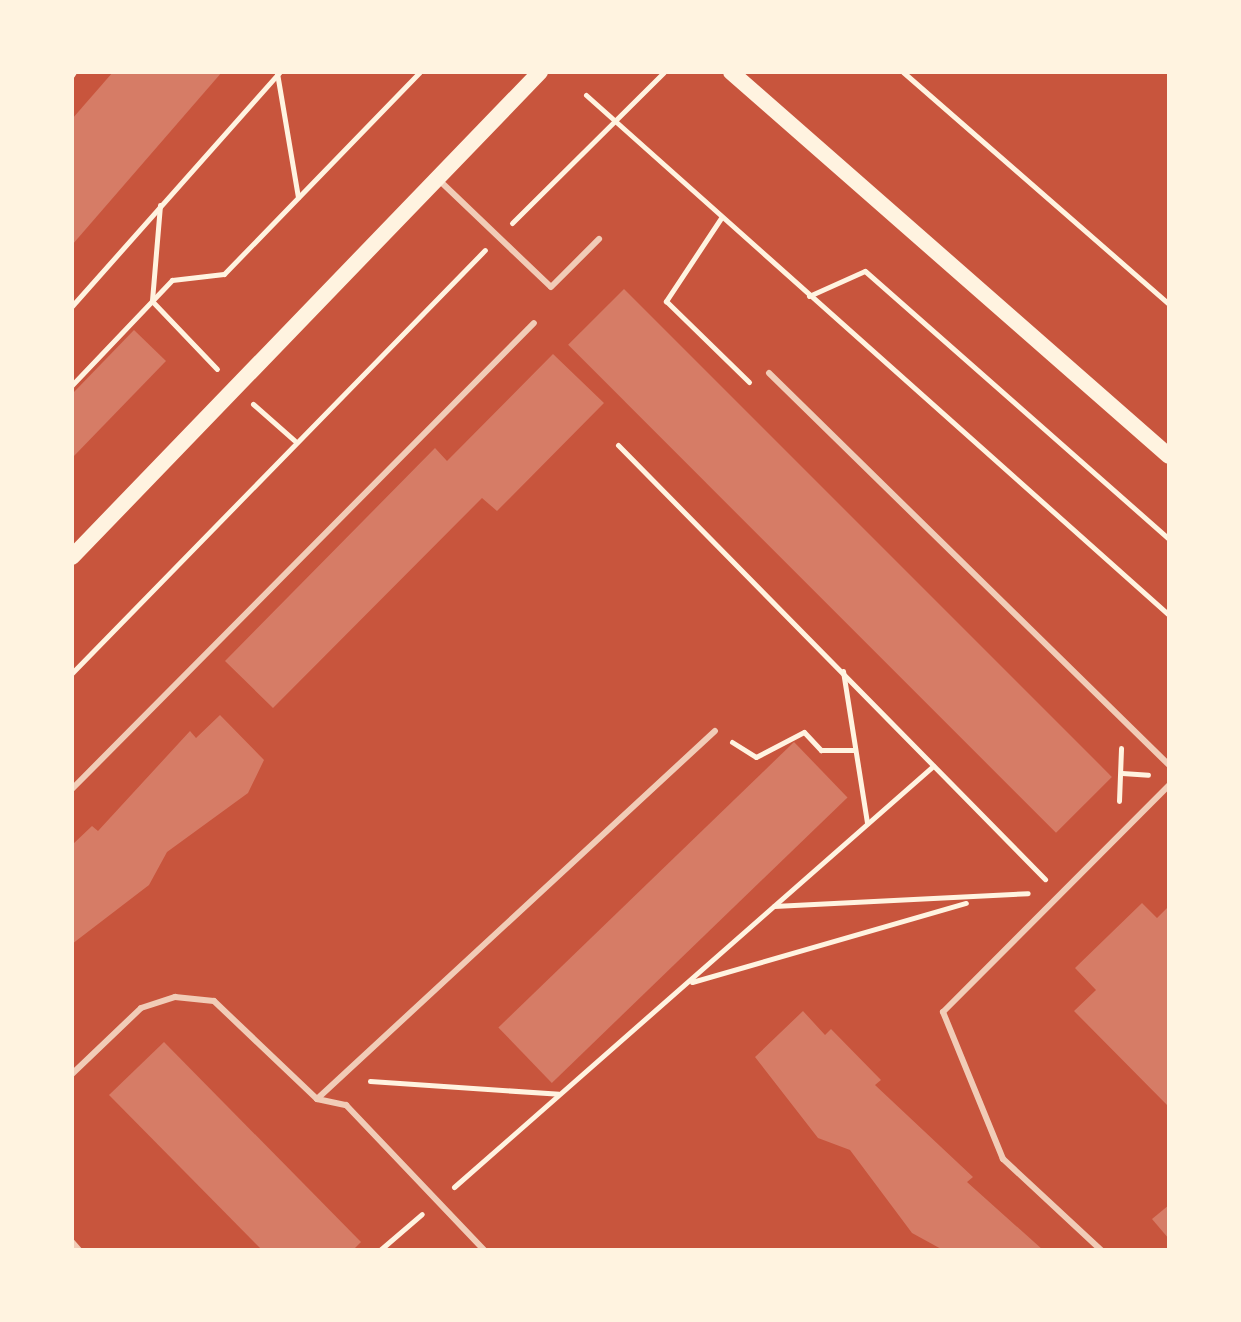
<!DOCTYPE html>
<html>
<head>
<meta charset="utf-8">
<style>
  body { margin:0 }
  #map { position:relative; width:1241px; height:1322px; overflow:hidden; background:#c8553d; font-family:"DejaVu Sans",sans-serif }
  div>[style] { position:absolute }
  .building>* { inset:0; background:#d67c66; transform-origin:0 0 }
  .path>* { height:5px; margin:-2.5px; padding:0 2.5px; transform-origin:2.5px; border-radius:2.5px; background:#fff3e0 }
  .service>* { height:6px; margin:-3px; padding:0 3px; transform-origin:3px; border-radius:3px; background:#f1ccb7 }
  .secondary>* { height:16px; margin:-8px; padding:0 8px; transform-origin:8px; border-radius:8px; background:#fff3e0 }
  span { translate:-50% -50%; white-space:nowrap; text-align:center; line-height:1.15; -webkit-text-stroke:7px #fff3e0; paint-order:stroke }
  .frame { position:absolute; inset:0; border:74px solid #fff3e0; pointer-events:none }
</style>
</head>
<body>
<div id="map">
  <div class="building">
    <div style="clip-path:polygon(113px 72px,222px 72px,72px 245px,72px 119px)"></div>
    <div style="left:624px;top:289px;width:690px;height:79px;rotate:45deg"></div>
    <div style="clip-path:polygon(134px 330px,166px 361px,72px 458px,72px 394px)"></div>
    <div style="clip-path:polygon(553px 354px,604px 403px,497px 511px,482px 498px,273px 708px,225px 661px,435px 448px,447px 461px)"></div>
    <div style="clip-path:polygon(220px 715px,264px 760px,248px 793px,167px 852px,149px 885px,72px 944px,72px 845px,92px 826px,98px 831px,190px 731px,196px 738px)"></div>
    <div style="left:794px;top:742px;width:77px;height:411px;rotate:46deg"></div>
    <div style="clip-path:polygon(1142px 903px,1157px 918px,1169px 906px,1169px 1107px,1074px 1011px,1096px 990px,1075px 968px)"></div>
    <div style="clip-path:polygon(803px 1011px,825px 1035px,831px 1029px,881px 1080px,875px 1085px,973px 1177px,967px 1182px,1043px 1250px,943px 1250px,912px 1233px,850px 1150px,818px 1138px,755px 1057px)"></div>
    <div style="clip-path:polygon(164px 1042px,361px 1242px,353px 1250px,262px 1250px,109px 1095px)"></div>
    <div style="clip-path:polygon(1169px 1205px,1169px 1239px,1152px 1219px)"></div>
  </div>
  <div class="path">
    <div style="left:903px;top:72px;width:353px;rotate:41.1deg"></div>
    <div style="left:277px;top:73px;width:126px;rotate:80.4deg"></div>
    <div style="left:72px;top:75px;width:4px;rotate:-56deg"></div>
    <div style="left:586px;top:95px;width:781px;rotate:41.73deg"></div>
    <div style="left:160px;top:205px;width:96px;rotate:94.8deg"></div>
    <div style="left:152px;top:301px;width:94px;rotate:46.3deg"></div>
    <div style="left:721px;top:218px;width:100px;rotate:123.5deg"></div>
    <div style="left:666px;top:301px;width:116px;rotate:44.3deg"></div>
    <div style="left:512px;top:223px;width:214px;rotate:-44.8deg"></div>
    <div style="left:809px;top:296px;width:61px;rotate:-24.1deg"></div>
    <div style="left:865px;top:271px;width:405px;rotate:41.4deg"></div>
    <div style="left:72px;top:306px;width:313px;rotate:-48.4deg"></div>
    <div style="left:72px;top:385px;width:145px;rotate:-46.4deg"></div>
    <div style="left:172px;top:280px;width:52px;rotate:-6.6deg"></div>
    <div style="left:224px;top:274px;width:281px;rotate:-45.9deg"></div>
    <div style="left:253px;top:404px;width:55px;rotate:41.3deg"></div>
    <div style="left:618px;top:445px;width:609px;rotate:45.47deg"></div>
    <div style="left:843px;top:671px;width:154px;rotate:81deg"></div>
    <div style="left:72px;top:673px;width:591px;rotate:-45.69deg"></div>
    <div style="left:732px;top:742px;width:28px;rotate:32deg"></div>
    <div style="left:756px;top:757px;width:54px;rotate:-27.5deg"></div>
    <div style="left:804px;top:732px;width:25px;rotate:47deg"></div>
    <div style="left:821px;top:750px;width:34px"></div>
    <div style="left:1122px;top:773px;width:26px;rotate:4deg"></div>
    <div style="left:1119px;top:801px;width:53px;rotate:-87.8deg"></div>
    <div style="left:774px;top:906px;width:254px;rotate:-2.9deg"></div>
    <div style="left:692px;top:982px;width:285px;rotate:-16.1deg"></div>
    <div style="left:370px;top:1081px;width:189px;rotate:3.9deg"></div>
    <div style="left:454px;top:1187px;width:638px;rotate:-41.31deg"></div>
    <div style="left:380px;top:1250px;width:55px;rotate:-40.6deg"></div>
  </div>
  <div class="service">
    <div style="left:440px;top:181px;width:153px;rotate:43.7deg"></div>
    <div style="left:551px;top:287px;width:68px;rotate:-45deg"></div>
    <div style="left:769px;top:373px;width:560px;rotate:44.42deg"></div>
    <div style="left:72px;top:789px;width:656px;rotate:-45.25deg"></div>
    <div style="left:72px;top:1074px;width:95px;rotate:-43.7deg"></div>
    <div style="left:141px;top:1008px;width:36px;rotate:-18deg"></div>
    <div style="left:175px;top:997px;width:39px;rotate:6deg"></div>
    <div style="left:214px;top:1001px;width:142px;rotate:43.6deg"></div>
    <div style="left:317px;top:1099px;width:30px;rotate:12deg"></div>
    <div style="left:346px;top:1105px;width:200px;rotate:46.4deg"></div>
    <div style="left:317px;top:1099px;width:542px;rotate:-42.76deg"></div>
    <div style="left:72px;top:1242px;width:11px;rotate:49deg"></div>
    <div style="left:1101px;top:1250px;width:134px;rotate:-137.1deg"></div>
    <div style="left:1003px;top:1159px;width:159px;rotate:-112.2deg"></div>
    <div style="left:943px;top:1012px;width:320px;rotate:-45.1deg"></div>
  </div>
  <div class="secondary">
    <div style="left:731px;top:72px;width:582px;rotate:41.24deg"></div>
    <div style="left:72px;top:557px;width:674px;rotate:-46.02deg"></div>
  </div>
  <div class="frame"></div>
</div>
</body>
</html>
